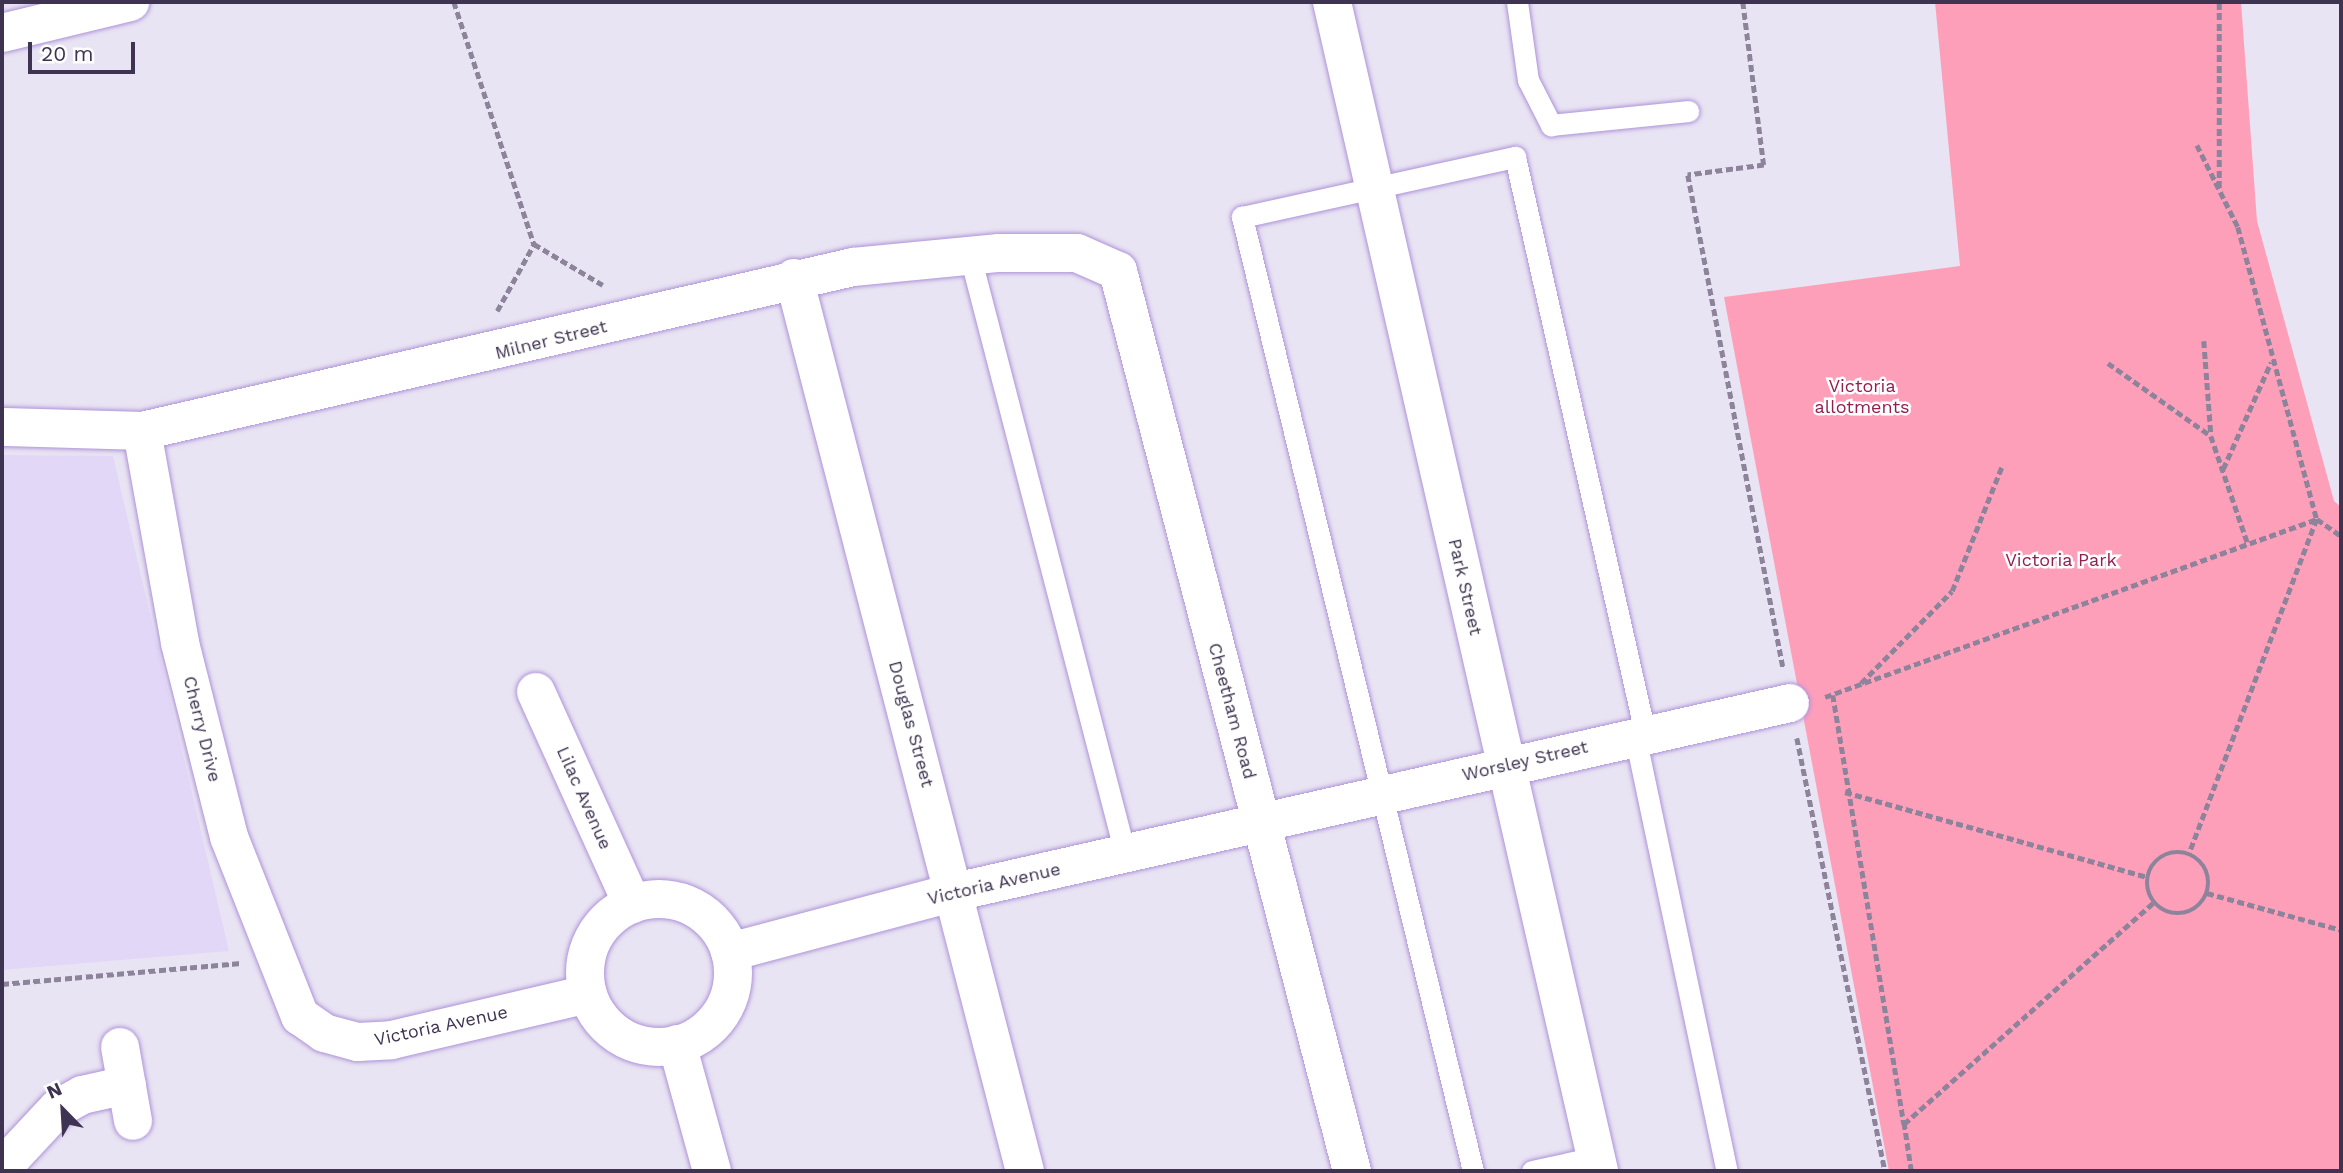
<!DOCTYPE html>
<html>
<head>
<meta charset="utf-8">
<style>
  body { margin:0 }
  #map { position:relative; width:2343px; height:1173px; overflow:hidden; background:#e9e4f3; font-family:"Work Sans",sans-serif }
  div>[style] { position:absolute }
  .built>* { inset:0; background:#e3d7f8 }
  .green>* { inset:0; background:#fe9fba }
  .path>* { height:4.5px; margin-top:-2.25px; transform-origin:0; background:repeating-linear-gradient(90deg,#8d849b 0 7px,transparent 0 10.5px) }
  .path>.ring { margin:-2.25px; padding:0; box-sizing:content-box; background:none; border:4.5px solid #8d849b; border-radius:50% }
  .roads { filter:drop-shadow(0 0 2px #ae93d9) drop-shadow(0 0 2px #ae93d9) }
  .service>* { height:21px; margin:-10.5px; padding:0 10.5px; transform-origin:10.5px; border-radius:10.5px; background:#fff }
  .minor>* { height:38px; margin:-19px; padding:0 19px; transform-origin:19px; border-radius:19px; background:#fff }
  .minor>.ring { margin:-19px; padding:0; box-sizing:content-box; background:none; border:38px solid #fff; border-radius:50% }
  span { translate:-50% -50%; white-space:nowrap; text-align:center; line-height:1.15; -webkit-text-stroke:5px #fff; paint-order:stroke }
  .street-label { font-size:18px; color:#3e3350 }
  .park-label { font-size:18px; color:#941e4f }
  .frame { position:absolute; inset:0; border:4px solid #3e3350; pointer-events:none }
  .north { position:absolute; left:28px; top:1075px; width:70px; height:70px; -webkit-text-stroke:5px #fff; paint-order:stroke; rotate:336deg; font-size:19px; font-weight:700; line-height:28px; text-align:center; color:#3e3350 }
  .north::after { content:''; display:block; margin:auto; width:24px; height:32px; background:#3e3350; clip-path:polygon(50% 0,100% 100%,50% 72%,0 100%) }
  .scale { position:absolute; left:28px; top:42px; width:107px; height:32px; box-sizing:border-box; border:4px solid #3e3350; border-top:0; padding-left:9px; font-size:21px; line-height:24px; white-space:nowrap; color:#3e3350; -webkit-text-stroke:5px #fff; paint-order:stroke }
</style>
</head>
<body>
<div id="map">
  <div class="built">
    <div style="clip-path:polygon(2px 455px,113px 456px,229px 951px,2px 970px)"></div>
  </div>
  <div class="green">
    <div style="clip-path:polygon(1935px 2px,2241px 2px,2257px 221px,2334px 501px,2341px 507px,2341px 1171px,1889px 1171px,1724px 297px,1960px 266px)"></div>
  </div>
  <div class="path">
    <div style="left:454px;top:2px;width:255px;rotate:71.7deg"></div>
    <div style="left:534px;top:244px;width:80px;rotate:30.7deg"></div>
    <div style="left:1743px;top:2px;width:164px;rotate:82.7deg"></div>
    <div style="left:1764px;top:165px;width:77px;rotate:172.5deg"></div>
    <div style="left:1688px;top:175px;width:501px;rotate:79.07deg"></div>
    <div style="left:2197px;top:145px;width:92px;rotate:63.4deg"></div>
    <div style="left:2238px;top:227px;width:302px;rotate:74.9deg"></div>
    <div style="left:2317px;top:519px;width:29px;rotate:35deg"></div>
    <div style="left:2219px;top:188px;width:186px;rotate:-90deg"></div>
    <div style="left:497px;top:311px;width:77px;rotate:-61.1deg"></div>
    <div style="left:2204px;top:341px;width:94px;rotate:85.7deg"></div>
    <div style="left:2108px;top:363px;width:126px;rotate:35.3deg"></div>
    <div style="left:2211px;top:436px;width:114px;rotate:71.1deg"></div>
    <div style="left:2223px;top:469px;width:117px;rotate:-65.8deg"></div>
    <div style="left:1861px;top:683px;width:129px;rotate:-45.3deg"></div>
    <div style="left:1952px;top:591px;width:135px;rotate:-68.2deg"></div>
    <div style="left:1833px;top:695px;width:435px;rotate:80.6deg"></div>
    <div style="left:1825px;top:697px;width:523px;rotate:-19.89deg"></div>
    <div style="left:2317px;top:519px;width:359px;rotate:110.9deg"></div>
    <div style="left:1797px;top:738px;width:442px;rotate:78.5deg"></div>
    <div style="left:1845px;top:792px;width:315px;rotate:15.7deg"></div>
    <div class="ring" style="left:2147px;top:852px;width:57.5px;height:57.5px"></div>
    <div style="left:2207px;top:893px;width:139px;rotate:15.4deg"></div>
    <div style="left:2px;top:984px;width:240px;rotate:-5deg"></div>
    <div style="left:1911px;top:1171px;width:48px;rotate:-98.5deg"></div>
    <div style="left:1904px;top:1124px;width:333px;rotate:-41.6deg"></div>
  </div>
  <div class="roads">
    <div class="service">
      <div style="left:1517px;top:2px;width:79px;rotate:82deg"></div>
      <div style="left:1528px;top:80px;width:51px;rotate:62.9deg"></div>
      <div style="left:1551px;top:125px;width:138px;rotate:-5.8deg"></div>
      <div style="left:970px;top:256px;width:617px;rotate:75.45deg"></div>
      <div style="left:1635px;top:736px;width:445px;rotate:78.1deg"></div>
      <div style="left:1473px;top:1171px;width:982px;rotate:-103.61deg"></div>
      <div style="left:1242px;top:217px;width:280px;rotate:-12.4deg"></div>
      <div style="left:1515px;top:157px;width:590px;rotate:77.28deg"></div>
      <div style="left:1532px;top:1171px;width:66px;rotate:-12.3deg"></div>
    </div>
    <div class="minor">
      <div style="left:1332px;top:2px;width:1199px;rotate:77.13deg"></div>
      <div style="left:2px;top:33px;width:132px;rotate:-13.6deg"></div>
      <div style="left:794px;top:278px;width:922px;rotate:75.5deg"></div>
      <div style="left:2px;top:427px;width:140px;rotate:1.6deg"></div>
      <div style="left:142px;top:431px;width:730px;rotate:-12.99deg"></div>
      <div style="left:853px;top:267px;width:147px;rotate:-5.5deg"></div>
      <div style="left:999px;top:253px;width:78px"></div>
      <div style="left:1077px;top:253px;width:45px;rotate:23.7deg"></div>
      <div style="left:1118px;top:271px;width:930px;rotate:75.43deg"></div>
      <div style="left:142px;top:431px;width:215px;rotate:79.8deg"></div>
      <div style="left:180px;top:643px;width:200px;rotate:75.8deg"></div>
      <div style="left:229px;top:837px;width:193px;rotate:68.4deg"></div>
      <div style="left:300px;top:1016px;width:29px;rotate:35deg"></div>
      <div style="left:324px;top:1033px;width:35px;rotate:15deg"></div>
      <div style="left:358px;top:1042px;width:34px;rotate:-3deg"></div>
      <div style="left:392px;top:1040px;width:201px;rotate:-13.2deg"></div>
      <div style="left:536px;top:692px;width:233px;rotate:65.6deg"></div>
      <div class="ring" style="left:585px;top:899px;width:110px;height:110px"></div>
      <div style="left:730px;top:952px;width:233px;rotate:-14.9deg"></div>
      <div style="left:955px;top:892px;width:856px;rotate:-12.75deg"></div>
      <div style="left:677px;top:1044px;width:132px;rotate:74.6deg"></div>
      <div style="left:120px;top:1047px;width:75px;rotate:80deg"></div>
      <div style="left:2px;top:1168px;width:81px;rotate:-47deg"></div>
      <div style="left:57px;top:1109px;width:29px;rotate:-29deg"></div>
      <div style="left:82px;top:1095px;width:46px;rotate:-12.5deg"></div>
    </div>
  </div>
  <div class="street-label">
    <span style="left:551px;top:340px;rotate:-14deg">Milner Street</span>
    <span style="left:1465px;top:587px;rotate:77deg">Park Street</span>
    <span style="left:1232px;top:711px;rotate:75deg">Cheetham Road</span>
    <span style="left:911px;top:724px;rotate:75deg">Douglas Street</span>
    <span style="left:202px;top:729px;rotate:76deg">Cherry Drive</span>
    <span style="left:1525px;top:761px;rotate:-13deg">Worsley Street</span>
    <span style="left:584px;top:798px;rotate:66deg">Lilac Avenue</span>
    <span style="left:994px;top:884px;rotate:-13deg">Victoria Avenue</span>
    <span style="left:441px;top:1026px;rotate:-12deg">Victoria Avenue</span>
  </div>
  <div class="park-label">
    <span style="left:1862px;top:397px">Victoria<br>allotments</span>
    <span style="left:2061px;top:560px">Victoria Park</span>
  </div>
  <div class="frame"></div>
  <div class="north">N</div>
  <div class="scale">20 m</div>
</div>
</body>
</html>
